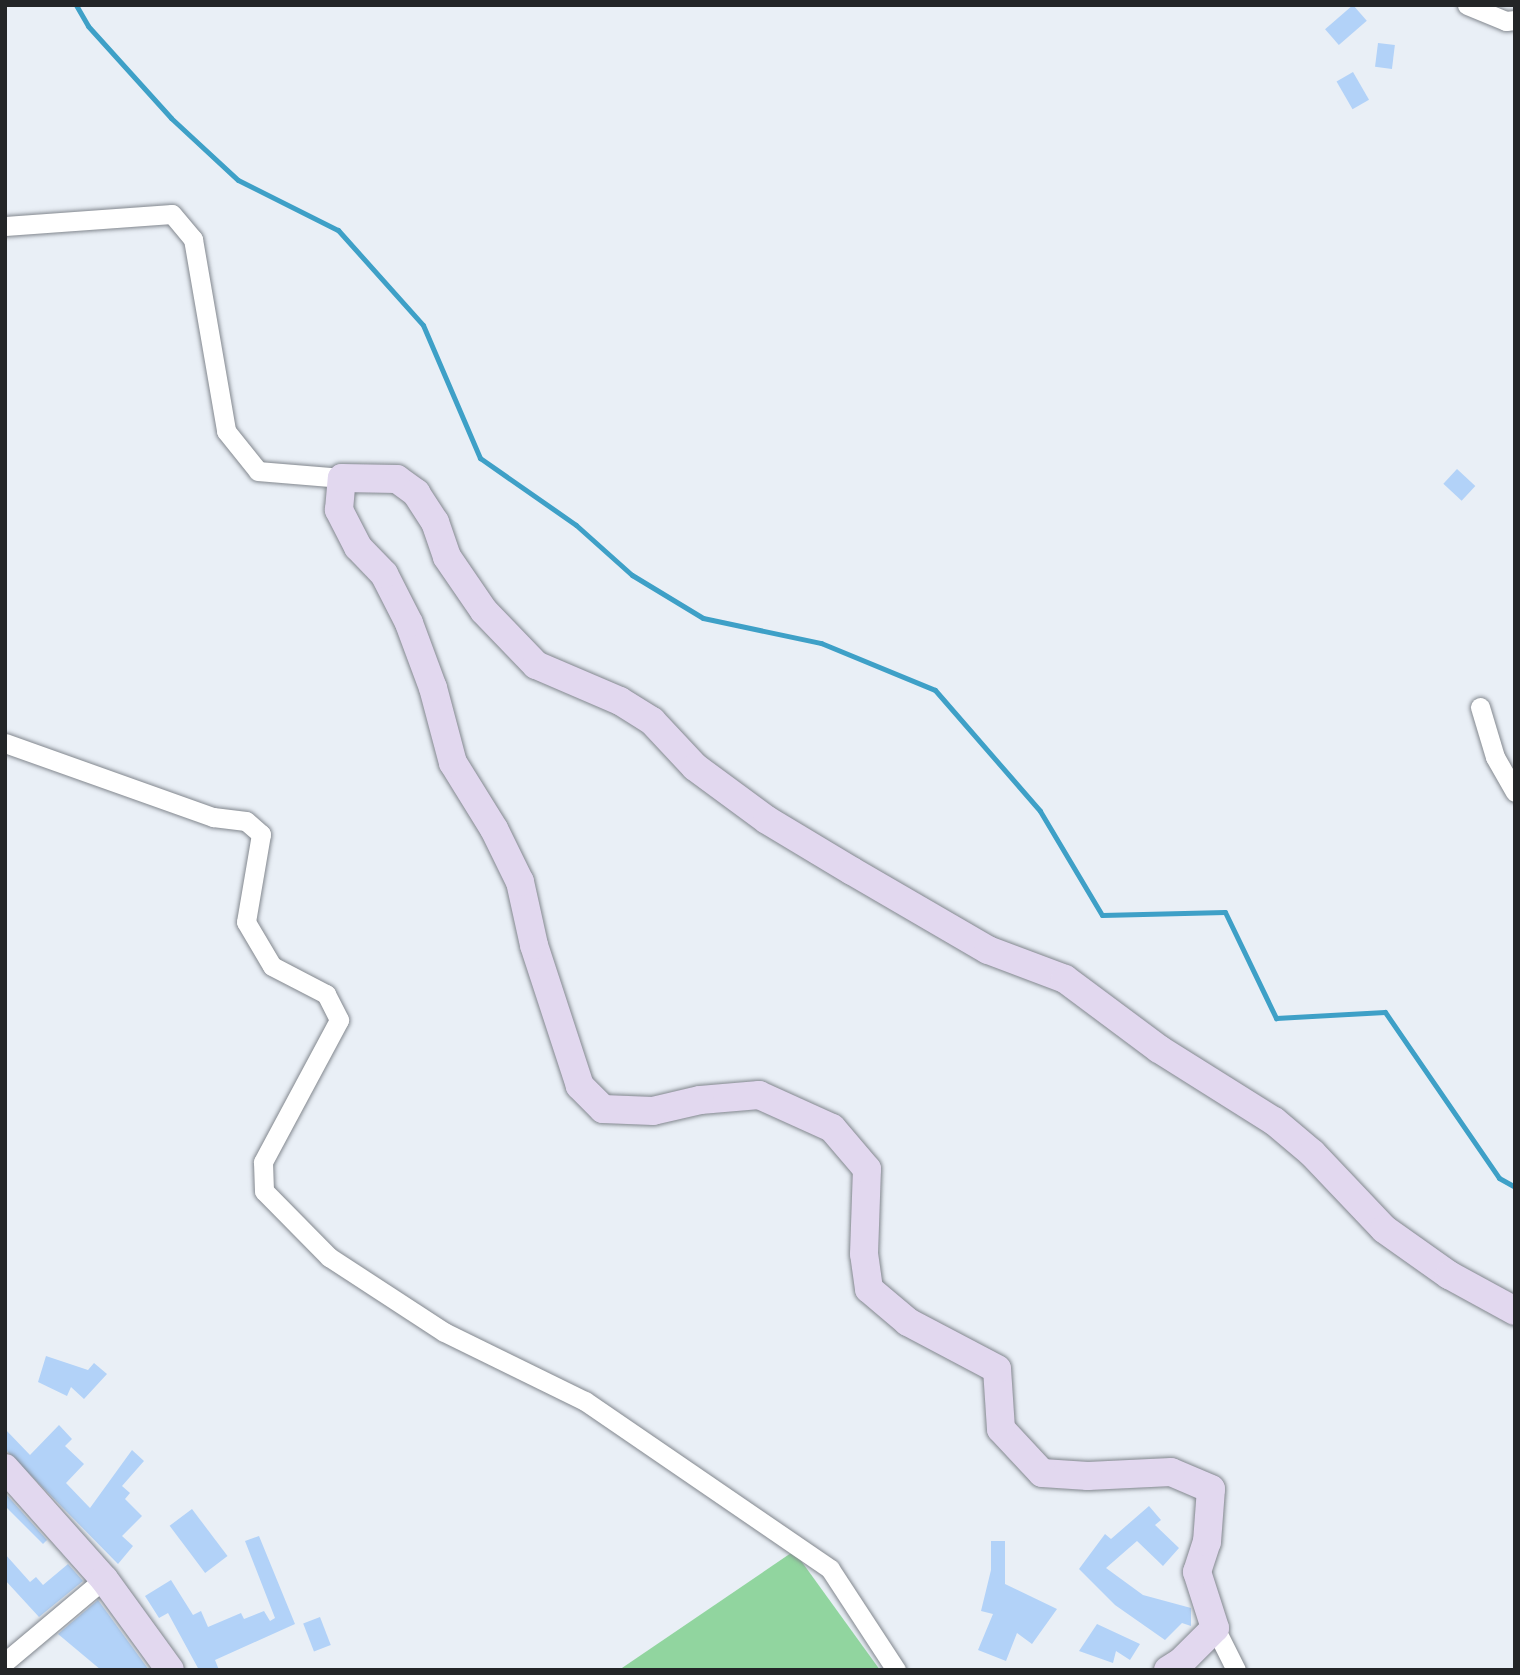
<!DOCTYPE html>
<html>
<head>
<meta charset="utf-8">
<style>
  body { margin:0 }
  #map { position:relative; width:1520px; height:1675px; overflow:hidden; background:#e9eff6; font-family:"Roboto Serif",serif }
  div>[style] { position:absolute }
  .green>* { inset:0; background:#91d59f }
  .stream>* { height:5px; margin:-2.5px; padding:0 2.5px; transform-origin:2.5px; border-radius:2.5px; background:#3ea0c7 }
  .building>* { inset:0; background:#b2d2f8; transform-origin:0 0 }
  .roads { filter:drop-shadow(0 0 2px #82878e) drop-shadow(0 0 2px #82878e) }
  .street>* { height:19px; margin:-9.5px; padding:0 9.5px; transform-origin:9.5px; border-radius:9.5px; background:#fff }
  .secondary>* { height:28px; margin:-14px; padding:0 14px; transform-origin:14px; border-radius:14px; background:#e2d8ef }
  span { translate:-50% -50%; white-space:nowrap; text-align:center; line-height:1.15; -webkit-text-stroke:5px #e9eff6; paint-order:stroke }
  .frame { position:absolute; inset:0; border:7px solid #232527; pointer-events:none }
</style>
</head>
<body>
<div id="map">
  <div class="green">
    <div style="clip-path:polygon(794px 1551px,880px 1670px,619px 1670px)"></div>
  </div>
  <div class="stream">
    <div style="left:76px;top:5px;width:24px;rotate:60deg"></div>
    <div style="left:88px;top:26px;width:124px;rotate:47.9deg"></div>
    <div style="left:171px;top:118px;width:91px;rotate:42.8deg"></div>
    <div style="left:238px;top:180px;width:112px;rotate:26.6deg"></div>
    <div style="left:338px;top:230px;width:127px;rotate:48.2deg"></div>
    <div style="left:423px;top:325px;width:145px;rotate:66.8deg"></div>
    <div style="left:480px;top:458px;width:117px;rotate:34.9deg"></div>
    <div style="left:576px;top:525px;width:75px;rotate:41.8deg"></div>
    <div style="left:632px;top:575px;width:83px;rotate:31.2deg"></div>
    <div style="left:703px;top:618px;width:121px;rotate:12deg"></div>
    <div style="left:821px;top:643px;width:123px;rotate:22.4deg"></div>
    <div style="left:935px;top:690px;width:160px;rotate:49deg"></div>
    <div style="left:1040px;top:811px;width:121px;rotate:59.2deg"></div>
    <div style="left:1102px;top:915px;width:123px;rotate:-1.4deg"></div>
    <div style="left:1225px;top:912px;width:118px;rotate:64.3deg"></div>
    <div style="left:1276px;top:1018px;width:109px;rotate:-3.2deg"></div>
    <div style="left:1385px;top:1012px;width:201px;rotate:55.5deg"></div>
    <div style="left:1499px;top:1178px;width:18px;rotate:29deg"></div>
  </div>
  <div class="building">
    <div style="left:1353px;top:5px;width:21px;height:37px;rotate:49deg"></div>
    <div style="left:1378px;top:43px;width:17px;height:24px;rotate:7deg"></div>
    <div style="left:1353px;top:72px;width:32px;height:19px;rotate:60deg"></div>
    <div style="left:1457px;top:469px;width:25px;height:20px;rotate:43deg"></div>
    <div style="clip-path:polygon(46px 1356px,88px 1370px,94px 1363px,107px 1374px,84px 1399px,71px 1387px,67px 1396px,38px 1382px)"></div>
    <div style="clip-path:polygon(59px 1425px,72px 1439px,65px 1446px,84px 1464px,66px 1483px,90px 1508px,132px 1450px,144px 1461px,122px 1486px,130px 1493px,125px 1499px,142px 1516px,122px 1536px,133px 1546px,118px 1564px,5px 1449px,5px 1429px,30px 1455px)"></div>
    <div style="clip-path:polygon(5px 1493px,47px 1540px,43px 1544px,5px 1506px)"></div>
    <div style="clip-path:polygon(1149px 1506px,1161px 1520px,1155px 1525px,1179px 1548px,1163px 1566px,1137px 1541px,1106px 1568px,1143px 1595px,1191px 1608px,1191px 1626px,1182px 1623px,1165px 1640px,1115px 1605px,1079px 1569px,1105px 1534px,1111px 1539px)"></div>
    <div style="left:192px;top:1509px;width:59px;height:28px;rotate:53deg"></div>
    <div style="clip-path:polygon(259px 1536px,295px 1624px,215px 1660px,219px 1670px,199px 1670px,168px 1613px,159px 1618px,145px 1596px,171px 1580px,193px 1615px,201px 1611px,208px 1627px,241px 1613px,244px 1619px,264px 1611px,270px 1621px,275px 1618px,245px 1541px)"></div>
    <div style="clip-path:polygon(991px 1541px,1005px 1541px,1005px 1584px,1057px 1609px,1032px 1644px,1017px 1633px,1006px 1661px,978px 1650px,993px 1614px,981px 1611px,991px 1570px)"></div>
    <div style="clip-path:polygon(5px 1554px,30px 1582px,36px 1577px,43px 1585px,68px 1564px,83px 1581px,39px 1617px,5px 1580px)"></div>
    <div style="clip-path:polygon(98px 1600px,149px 1670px,101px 1670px,58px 1634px)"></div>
    <div style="left:320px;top:1617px;width:30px;height:18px;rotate:69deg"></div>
    <div style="clip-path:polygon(1097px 1624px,1140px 1644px,1130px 1660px,1116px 1651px,1113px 1663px,1079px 1651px)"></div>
  </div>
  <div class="roads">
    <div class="street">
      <div style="left:1467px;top:5px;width:42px;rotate:22.3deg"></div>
      <div style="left:1506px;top:21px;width:9px;rotate:-6deg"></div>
      <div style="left:5px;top:226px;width:167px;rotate:-4.1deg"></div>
      <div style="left:172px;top:214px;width:33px;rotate:50deg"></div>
      <div style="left:193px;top:239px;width:195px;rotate:80.2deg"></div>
      <div style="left:226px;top:431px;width:51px;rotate:51.3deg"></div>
      <div style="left:258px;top:471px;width:84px;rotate:4.8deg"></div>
      <div style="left:1480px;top:707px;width:52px;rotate:73.3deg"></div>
      <div style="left:1495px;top:757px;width:40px;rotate:60.3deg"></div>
      <div style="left:5px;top:743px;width:221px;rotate:19.6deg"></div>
      <div style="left:213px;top:817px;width:33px;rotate:7deg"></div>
      <div style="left:246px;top:821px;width:20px;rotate:41deg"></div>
      <div style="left:261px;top:834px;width:89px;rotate:99.7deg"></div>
      <div style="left:246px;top:922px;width:51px;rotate:59.4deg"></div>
      <div style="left:272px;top:966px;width:61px;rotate:27.4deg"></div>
      <div style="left:326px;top:994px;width:29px;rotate:63deg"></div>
      <div style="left:339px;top:1020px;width:161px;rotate:118.2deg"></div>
      <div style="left:263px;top:1162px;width:29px;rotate:88deg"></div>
      <div style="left:264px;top:1191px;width:93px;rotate:45.4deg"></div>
      <div style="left:329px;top:1257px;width:137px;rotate:33.1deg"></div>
      <div style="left:444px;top:1332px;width:157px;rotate:26.1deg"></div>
      <div style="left:585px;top:1401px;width:297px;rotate:34.4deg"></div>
      <div style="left:830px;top:1569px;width:121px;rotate:56.8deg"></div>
      <div style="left:1215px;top:1628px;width:47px;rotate:63.4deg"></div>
      <div style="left:5px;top:1662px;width:129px;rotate:-40deg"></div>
    </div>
    <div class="secondary">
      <div style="left:5px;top:1468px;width:149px;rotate:48.3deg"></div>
      <div style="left:104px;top:1579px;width:112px;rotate:54deg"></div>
      <div style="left:1168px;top:1670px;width:15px;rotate:-32deg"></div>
      <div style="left:1181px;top:1662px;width:48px;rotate:-45deg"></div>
      <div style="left:1215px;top:1628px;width:59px;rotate:-107.8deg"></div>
      <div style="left:1197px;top:1572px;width:32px;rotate:-72deg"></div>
      <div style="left:1207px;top:1542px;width:53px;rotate:-85.7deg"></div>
      <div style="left:1211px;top:1489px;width:43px;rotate:-157deg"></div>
      <div style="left:1171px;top:1472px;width:83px;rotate:177.2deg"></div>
      <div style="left:1088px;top:1476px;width:46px;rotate:-176.3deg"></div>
      <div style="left:1042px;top:1473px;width:60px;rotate:-133deg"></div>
      <div style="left:1001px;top:1429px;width:60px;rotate:-93.8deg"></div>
      <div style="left:997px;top:1369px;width:101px;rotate:-152.2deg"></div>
      <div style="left:908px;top:1322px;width:51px;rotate:-139.8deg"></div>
      <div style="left:869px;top:1289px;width:35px;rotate:-98deg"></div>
      <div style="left:864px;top:1254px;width:85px;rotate:-88deg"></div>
      <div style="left:867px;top:1169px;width:54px;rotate:-130.5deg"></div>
      <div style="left:832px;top:1128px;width:80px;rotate:-155.7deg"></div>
      <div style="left:759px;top:1095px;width:59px;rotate:175.2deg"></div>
      <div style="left:700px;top:1100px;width:48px;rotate:166.8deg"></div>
      <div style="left:653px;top:1111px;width:50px;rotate:-177.7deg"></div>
      <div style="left:603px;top:1109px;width:33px;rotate:-135deg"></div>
      <div style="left:580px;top:1086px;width:148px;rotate:-108.1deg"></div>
      <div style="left:534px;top:945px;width:65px;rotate:-102.5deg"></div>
      <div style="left:520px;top:882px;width:59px;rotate:-116.1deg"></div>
      <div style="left:494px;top:829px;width:78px;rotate:-121.8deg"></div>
      <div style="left:453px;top:763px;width:78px;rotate:-104.9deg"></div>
      <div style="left:433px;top:688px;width:69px;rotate:-110.3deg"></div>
      <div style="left:409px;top:623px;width:55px;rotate:-117deg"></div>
      <div style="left:384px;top:574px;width:37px;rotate:-134deg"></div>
      <div style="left:358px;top:547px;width:42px;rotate:-117.2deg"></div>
      <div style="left:339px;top:510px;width:32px;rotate:-85deg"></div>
      <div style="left:342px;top:478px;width:55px;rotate:1deg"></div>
      <div style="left:397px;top:479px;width:24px;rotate:36deg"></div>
      <div style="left:416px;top:493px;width:35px;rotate:57deg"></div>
      <div style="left:435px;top:522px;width:37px;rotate:71deg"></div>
      <div style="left:447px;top:557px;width:65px;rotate:55.6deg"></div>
      <div style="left:484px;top:611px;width:75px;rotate:46.1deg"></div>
      <div style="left:536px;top:665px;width:91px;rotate:23.2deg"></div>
      <div style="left:620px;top:701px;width:38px;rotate:32deg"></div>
      <div style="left:652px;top:721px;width:63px;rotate:46.9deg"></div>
      <div style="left:695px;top:767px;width:89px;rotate:36.4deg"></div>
      <div style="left:767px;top:820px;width:99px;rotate:31deg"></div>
      <div style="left:852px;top:871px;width:157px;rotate:30.2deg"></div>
      <div style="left:988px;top:950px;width:82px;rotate:20.6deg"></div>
      <div style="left:1065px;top:979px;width:117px;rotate:36.7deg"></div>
      <div style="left:1159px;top:1049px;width:136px;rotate:32.1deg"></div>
      <div style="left:1274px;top:1121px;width:50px;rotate:40.1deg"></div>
      <div style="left:1312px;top:1153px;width:105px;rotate:46.5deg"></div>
      <div style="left:1384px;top:1229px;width:80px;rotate:35.3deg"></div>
      <div style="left:1449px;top:1275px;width:75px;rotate:28.6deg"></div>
    </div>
  </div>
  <div class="frame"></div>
</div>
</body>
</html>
